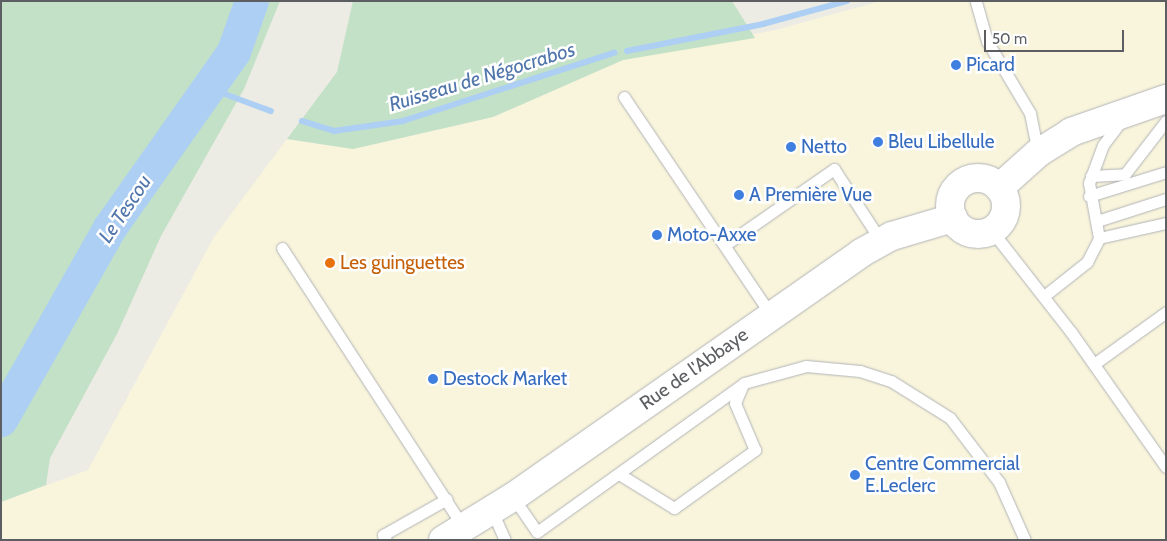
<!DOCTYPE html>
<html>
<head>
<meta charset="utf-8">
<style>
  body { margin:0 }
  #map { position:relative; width:1167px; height:541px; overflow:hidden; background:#ecebe4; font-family:Cabin,sans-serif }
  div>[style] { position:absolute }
  .commercial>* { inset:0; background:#f9f5dc }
  .green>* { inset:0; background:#c3e1c6 }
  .stream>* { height:5.5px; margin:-2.75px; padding:0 2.75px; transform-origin:2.75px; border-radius:2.75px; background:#adcff4 }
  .river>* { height:34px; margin:-17px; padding:0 17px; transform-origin:17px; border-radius:17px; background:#adcff4 }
  .roads { filter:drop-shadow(0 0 1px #b1b3b7) drop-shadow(0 0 1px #b1b3b7) }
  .lane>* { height:11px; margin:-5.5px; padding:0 5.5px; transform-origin:5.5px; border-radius:5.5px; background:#fff }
  .secondary>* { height:28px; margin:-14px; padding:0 14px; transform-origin:14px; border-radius:14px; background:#fff }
  .secondary>.ring { margin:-14px; padding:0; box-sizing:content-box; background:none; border:28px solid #fff; border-radius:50% }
  .dots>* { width:14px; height:14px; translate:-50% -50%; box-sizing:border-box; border:2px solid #fff; border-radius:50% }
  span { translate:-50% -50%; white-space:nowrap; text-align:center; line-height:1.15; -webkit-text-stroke:5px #fff; paint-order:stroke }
  .shop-label { font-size:19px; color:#366cbe }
  .left { translate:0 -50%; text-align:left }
  .food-label { font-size:19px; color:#c56008 }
  .street-label { font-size:19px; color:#5c5e62 }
  .water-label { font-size:20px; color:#5076ab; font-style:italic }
  .frame { position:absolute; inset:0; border:2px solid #5c5e62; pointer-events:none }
  .scale { position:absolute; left:984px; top:30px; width:140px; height:22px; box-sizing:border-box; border:2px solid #5c5e62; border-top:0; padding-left:6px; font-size:15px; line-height:18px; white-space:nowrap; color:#5c5e62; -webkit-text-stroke:4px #fff; paint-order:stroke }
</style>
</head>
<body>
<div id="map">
  <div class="commercial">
    <div style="clip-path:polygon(881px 1px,1166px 1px,1166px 540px,1px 540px,1px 502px,88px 470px,214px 237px,287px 139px,353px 149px,493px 117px,623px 60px,775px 30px)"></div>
  </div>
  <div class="green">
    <div style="clip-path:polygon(1px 1px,280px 1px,244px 89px,161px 236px,117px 334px,50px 458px,46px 485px,1px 502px)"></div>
    <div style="clip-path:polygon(353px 1px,732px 1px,755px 38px,623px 60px,493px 117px,353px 149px,287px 139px,337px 72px)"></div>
  </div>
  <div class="stream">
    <div style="left:627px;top:51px;width:139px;rotate:-11.2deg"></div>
    <div style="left:763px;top:24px;width:87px;rotate:-15.3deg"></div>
    <div style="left:209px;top:88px;width:66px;rotate:20.4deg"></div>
    <div style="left:302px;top:121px;width:34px;rotate:17deg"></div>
    <div style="left:334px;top:131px;width:70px;rotate:-8.2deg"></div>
    <div style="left:403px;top:121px;width:222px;rotate:-17.9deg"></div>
  </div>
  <div class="river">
    <div style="left:1px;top:420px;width:221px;rotate:-60.4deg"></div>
    <div style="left:110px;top:228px;width:215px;rotate:-54.8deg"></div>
    <div style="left:234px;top:52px;width:54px;rotate:-70.6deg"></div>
  </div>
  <div class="roads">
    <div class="lane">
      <div style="left:976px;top:2px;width:41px;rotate:74.2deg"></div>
      <div style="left:987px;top:41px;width:84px;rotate:59.2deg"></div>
      <div style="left:1030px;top:113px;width:41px;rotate:78.7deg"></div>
      <div style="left:624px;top:97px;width:263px;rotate:56deg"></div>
      <div style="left:1091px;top:176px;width:34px;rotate:-3deg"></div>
      <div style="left:1125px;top:174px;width:67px;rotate:-52.3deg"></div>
      <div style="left:1089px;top:196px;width:81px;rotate:-17.3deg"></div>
      <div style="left:1097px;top:221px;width:72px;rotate:-17.7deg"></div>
      <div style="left:992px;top:231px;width:128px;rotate:52deg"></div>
      <div style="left:1071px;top:332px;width:165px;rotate:54.9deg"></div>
      <div style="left:1099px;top:238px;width:69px;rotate:-12.6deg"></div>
      <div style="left:725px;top:245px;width:133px;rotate:-34.9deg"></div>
      <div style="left:834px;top:169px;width:86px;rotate:56.9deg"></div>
      <div style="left:282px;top:248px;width:333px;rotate:57deg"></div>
      <div style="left:1044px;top:296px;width:55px;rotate:-38.3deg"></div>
      <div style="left:1087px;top:262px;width:27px;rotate:-63deg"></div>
      <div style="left:1099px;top:238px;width:56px;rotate:-100.3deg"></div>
      <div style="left:1089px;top:183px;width:40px;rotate:-69.8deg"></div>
      <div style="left:1103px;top:145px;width:31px;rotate:-53deg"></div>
      <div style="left:1094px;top:364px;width:89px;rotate:-35.8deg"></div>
      <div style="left:619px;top:474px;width:65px;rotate:31.7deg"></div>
      <div style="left:674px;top:508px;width:100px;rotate:-35.6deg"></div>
      <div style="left:755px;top:450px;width:51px;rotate:-113.1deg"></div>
      <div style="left:735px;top:403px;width:21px;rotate:-67deg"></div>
      <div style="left:513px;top:497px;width:42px;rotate:55.6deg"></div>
      <div style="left:537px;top:532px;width:255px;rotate:-35.7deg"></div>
      <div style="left:744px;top:383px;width:64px;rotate:-15.3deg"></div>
      <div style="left:806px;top:366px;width:54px;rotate:5.3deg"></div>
      <div style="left:860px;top:371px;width:33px;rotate:18deg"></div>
      <div style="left:891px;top:381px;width:70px;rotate:32.1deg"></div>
      <div style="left:950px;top:418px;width:81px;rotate:52.6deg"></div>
      <div style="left:999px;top:482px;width:64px;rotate:65.9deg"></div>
      <div style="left:492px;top:511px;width:32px;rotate:66deg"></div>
      <div style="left:386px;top:540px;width:6px;rotate:-121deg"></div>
      <div style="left:383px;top:535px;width:73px;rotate:-29.4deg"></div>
    </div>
    <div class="secondary">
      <div class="ring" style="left:950px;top:178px;width:28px;height:28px"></div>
      <div style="left:999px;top:188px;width:52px;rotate:-41.9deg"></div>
      <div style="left:1038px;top:153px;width:39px;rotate:-32deg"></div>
      <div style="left:1071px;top:132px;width:101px;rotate:-19.2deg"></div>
      <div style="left:443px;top:540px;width:82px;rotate:-31.6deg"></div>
      <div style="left:513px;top:497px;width:425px;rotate:-35deg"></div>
      <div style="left:861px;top:253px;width:35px;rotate:-29deg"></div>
      <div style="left:892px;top:236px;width:64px;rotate:-16.4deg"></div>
    </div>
  </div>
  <div class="dots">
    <div style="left:956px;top:65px;background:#3f7fe0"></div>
    <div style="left:878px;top:142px;background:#3f7fe0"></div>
    <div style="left:791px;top:147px;background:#3f7fe0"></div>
    <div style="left:739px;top:195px;background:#3f7fe0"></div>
    <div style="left:657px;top:235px;background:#3f7fe0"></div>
    <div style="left:330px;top:263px;background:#e8710a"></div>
    <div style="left:433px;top:379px;background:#3f7fe0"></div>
    <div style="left:855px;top:475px;background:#3f7fe0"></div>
  </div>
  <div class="shop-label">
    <span class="left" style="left:966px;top:65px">Picard</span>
    <span class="left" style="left:888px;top:142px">Bleu Libellule</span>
    <span class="left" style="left:801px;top:147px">Netto</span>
    <span class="left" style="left:749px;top:195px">A Première Vue</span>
    <span class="left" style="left:667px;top:235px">Moto-Axxe</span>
    <span class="left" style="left:443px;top:379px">Destock Market</span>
    <span class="left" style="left:865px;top:475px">Centre Commercial<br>E.Leclerc</span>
  </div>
  <div class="food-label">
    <span class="left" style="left:340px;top:263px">Les guinguettes</span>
  </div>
  <div class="street-label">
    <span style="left:694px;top:369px;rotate:-35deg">Rue de l'Abbaye</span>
  </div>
  <div class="water-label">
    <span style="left:482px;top:77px;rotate:-17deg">Ruisseau de Négocrabos</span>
    <span style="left:125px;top:209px;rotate:-56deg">Le Tescou</span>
  </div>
  <div class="frame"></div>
  <div class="scale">50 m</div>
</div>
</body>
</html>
